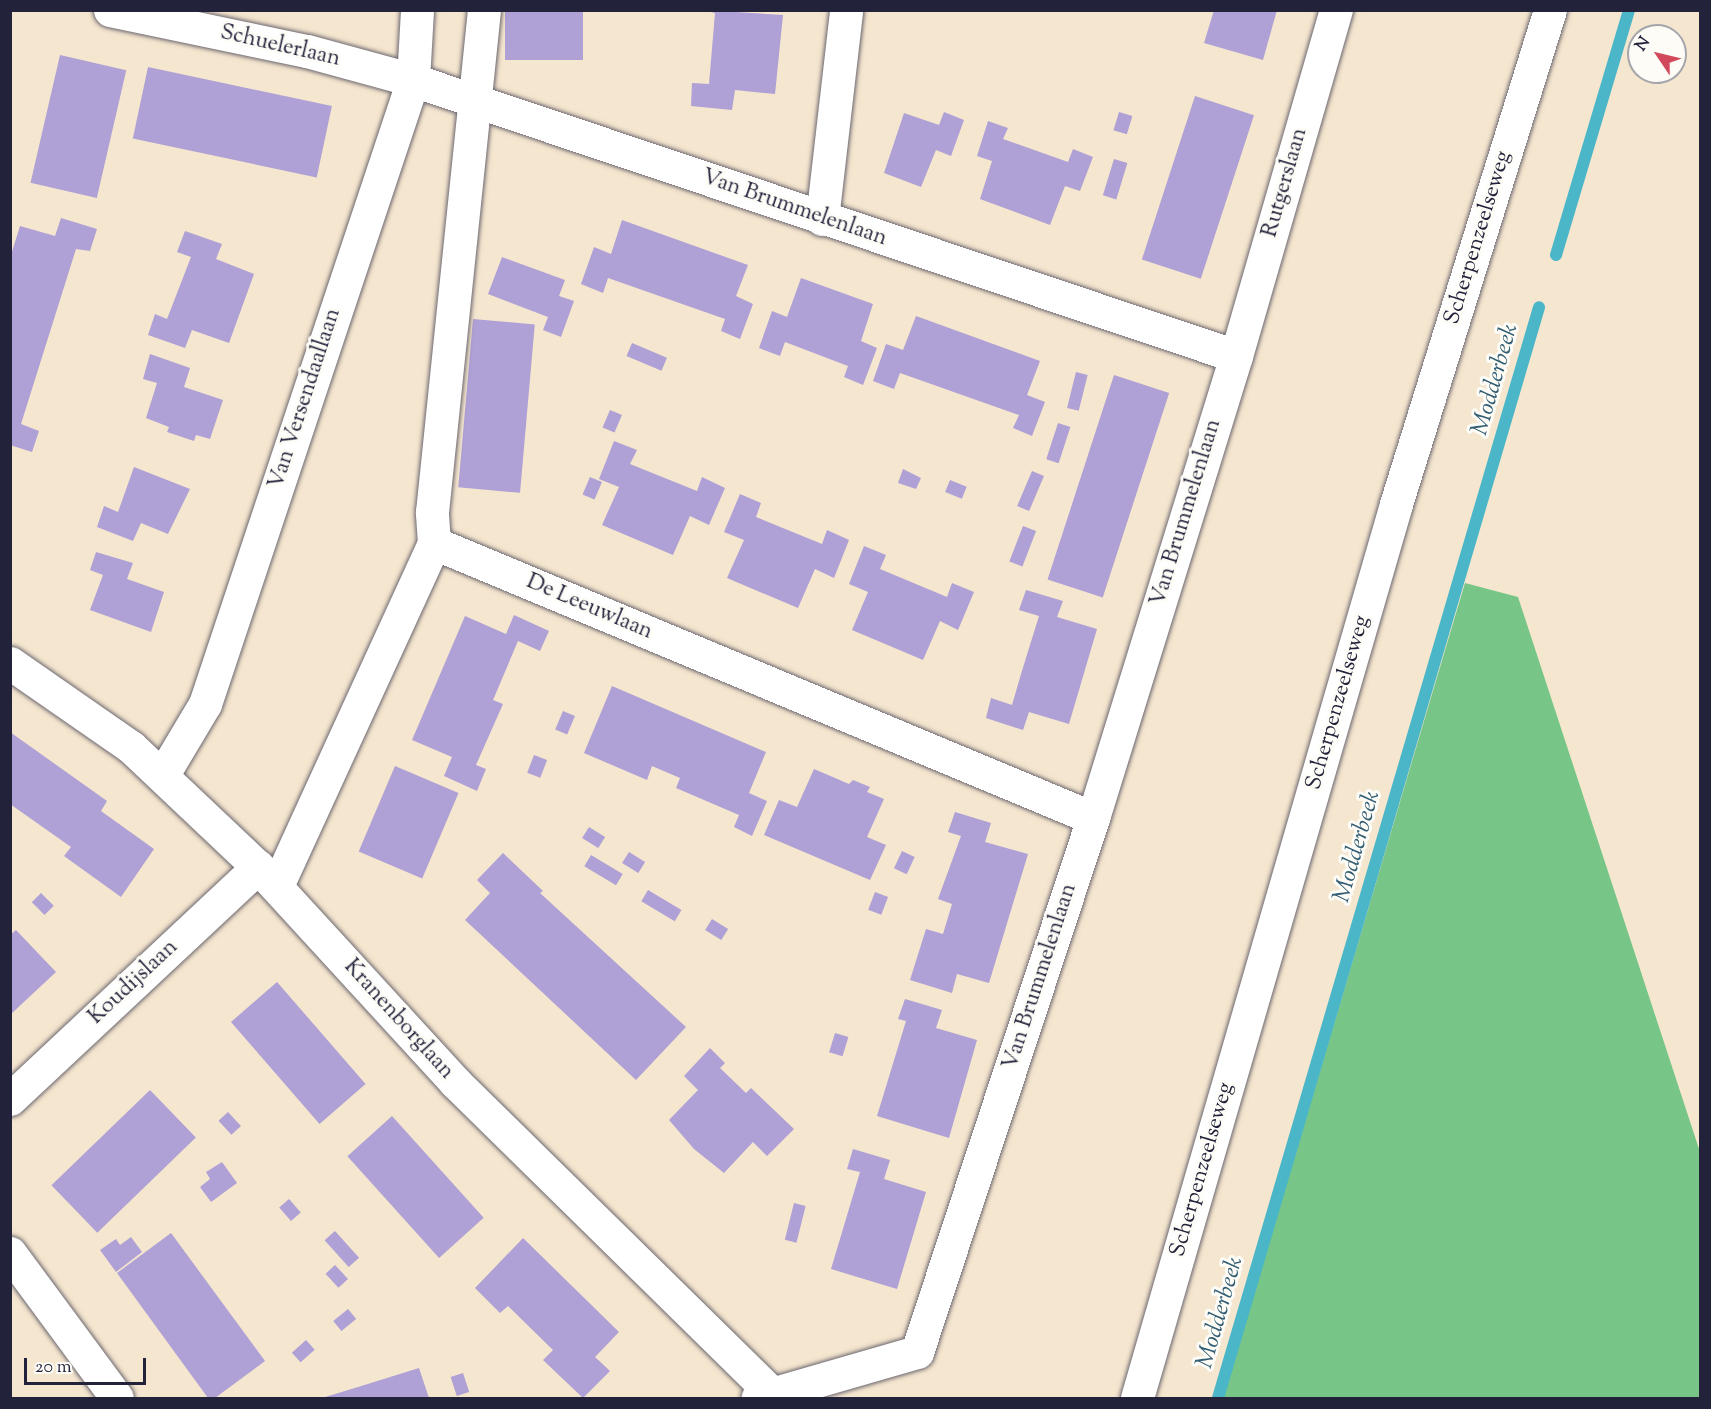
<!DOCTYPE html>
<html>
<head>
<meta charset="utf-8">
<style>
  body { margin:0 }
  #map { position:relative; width:1711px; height:1409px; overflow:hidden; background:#f5e6cf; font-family:"Sorts Mill Goudy",serif }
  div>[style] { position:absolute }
  .green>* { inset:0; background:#77c687 }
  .stream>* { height:12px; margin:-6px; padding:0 6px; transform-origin:6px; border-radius:6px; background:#4ab6c7 }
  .building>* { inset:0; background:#afa0d5; transform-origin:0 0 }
  .roads { filter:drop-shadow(0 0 2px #6c676f) drop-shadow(0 0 2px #6c676f) }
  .minor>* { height:33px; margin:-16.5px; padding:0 16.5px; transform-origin:16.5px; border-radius:16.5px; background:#fff }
  .secondary>* { height:33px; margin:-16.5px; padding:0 16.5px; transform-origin:16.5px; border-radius:16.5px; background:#fff }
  span { translate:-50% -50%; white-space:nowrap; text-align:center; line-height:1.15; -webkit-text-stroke:6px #fdfcf7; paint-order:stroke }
  .street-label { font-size:22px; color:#22223b }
  .water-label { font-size:24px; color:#325d73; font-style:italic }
  .frame { position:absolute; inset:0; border:12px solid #22223b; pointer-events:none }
  .north { position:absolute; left:1627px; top:24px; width:60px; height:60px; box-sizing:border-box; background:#fdfcf7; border:2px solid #a5a5ac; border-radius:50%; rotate:305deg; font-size:16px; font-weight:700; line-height:24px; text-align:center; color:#22223b }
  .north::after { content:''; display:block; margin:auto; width:21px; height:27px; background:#d1495b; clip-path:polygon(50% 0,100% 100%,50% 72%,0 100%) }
  .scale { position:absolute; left:24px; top:1358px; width:122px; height:27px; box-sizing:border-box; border:3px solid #22223b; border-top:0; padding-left:8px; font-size:18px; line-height:21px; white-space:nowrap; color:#22223b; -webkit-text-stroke:4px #fdfcf7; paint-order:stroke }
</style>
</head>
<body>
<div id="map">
  <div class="green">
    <div style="clip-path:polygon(1465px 583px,1518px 597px,1700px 1152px,1700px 1398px,1223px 1398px)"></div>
  </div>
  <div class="stream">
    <div style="left:1556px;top:255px;width:256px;rotate:-73.4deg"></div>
    <div style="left:1218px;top:1398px;width:1137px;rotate:-73.6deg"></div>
  </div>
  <div class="building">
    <div style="left:505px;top:10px;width:78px;height:50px"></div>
    <div style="clip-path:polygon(703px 10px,783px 15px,775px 94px,735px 90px,732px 110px,691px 106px,692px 83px,709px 84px,715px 13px)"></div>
    <div style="clip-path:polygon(1214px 10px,1277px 10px,1263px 60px,1204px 43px)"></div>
    <div style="left:60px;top:55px;width:68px;height:131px;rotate:13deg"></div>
    <div style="left:148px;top:67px;width:188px;height:73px;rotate:12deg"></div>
    <div style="left:1195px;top:96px;width:62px;height:172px;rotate:18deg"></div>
    <div style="clip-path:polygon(944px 112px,964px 120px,951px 156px,936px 150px,921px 187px,884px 173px,904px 113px,939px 125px)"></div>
    <div style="left:1119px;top:112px;width:14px;height:19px;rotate:17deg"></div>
    <div style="clip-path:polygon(988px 121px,1008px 128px,1003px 139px,1068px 162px,1073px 149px,1093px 157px,1080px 191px,1065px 186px,1050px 225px,980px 199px,992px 161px,977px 156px)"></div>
    <div style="left:1114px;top:159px;width:14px;height:38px;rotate:17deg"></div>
    <div style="clip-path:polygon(61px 218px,97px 229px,90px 251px,76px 249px,21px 424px,39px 431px,32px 452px,10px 445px,10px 258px,20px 226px,55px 236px)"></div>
    <div style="clip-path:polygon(622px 220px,748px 265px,736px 296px,753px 304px,740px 339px,721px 331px,725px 319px,608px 278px,603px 293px,581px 284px,594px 247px,611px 254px)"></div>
    <div style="clip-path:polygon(185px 231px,222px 244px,216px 259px,254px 274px,229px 343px,192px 330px,185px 348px,148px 335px,155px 314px,167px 319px,191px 257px,177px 252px)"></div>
    <div style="clip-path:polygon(502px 257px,565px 280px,559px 296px,574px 301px,561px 337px,543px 330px,548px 317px,488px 294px)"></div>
    <div style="clip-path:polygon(801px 278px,873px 304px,861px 341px,877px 348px,863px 385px,844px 377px,848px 366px,785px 342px,780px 356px,759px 348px,772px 311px,787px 317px)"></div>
    <div style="clip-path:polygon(916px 316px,1040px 361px,1027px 395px,1045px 402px,1032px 436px,1013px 428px,1019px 415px,900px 373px,894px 389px,873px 381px,886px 344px,903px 350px)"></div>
    <div style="left:473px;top:319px;width:62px;height:169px;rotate:5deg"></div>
    <div style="left:632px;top:343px;width:38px;height:14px;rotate:23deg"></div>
    <div style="clip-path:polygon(150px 354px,190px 368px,184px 387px,223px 400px,210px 439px,196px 435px,194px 441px,167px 432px,169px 427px,146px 418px,157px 383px,143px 379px)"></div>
    <div style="left:1076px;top:372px;width:12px;height:37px;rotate:14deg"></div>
    <div style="left:1114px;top:375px;width:58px;height:215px;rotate:18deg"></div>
    <div style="left:610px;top:410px;width:13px;height:19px;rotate:23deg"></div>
    <div style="left:1058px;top:423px;width:13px;height:38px;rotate:18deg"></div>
    <div style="clip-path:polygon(614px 441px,637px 450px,630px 464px,697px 491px,702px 477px,725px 488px,709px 525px,690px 516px,673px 555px,602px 525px,619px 487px,599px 479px)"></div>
    <div style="clip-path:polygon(134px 467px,190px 489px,168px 534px,141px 523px,133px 541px,97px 527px,104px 506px,118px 512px)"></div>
    <div style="clip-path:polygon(903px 469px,921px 478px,916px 489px,898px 483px)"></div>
    <div style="left:1032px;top:471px;width:13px;height:38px;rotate:23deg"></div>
    <div style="left:590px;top:477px;width:13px;height:19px;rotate:23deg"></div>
    <div style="left:950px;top:480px;width:18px;height:13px;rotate:22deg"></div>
    <div style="clip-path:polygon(740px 494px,761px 503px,756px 517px,822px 544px,827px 530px,849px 540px,834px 578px,815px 569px,798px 608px,727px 578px,744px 540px,724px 532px)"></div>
    <div style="left:1023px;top:526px;width:14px;height:38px;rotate:21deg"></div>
    <div style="clip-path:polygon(864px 546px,886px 555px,880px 569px,947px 597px,952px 583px,974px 592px,958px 630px,940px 621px,923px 660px,852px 630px,868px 592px,849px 584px)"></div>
    <div style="clip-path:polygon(96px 552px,133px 563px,127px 579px,164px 592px,151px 632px,90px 610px,103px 575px,90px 570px)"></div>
    <div style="clip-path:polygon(1026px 590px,1063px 601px,1057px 617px,1097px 629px,1069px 724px,1029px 712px,1023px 730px,986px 718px,991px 698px,1012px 705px,1021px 674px,1039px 616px,1019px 610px)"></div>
    <div style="clip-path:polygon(514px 615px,549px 631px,540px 651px,518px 641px,493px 700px,503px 704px,476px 765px,486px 769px,477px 791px,444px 776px,452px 757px,412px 740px,465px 616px,506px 634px)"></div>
    <div style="clip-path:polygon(612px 686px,766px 752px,749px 793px,767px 801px,752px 836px,734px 827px,739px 815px,676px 788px,680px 778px,652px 766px,647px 780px,584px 753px)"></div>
    <div style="left:563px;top:711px;width:13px;height:20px;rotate:23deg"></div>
    <div style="clip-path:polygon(10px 732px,107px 801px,101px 811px,154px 849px,121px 897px,64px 856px,71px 847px,10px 804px)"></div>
    <div style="left:534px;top:755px;width:14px;height:19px;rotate:21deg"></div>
    <div style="left:395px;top:766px;width:69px;height:93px;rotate:23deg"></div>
    <div style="clip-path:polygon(814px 769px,849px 784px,853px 780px,870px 787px,867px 792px,884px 799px,867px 837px,886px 845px,870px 880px,764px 835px,779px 800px,797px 807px)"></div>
    <div style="clip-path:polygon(955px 812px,991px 823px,985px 842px,1028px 854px,989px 983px,957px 974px,952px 993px,910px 980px,926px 929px,943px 934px,952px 904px,938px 899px,961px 836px,948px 832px)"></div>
    <div style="left:589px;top:827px;width:19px;height:13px;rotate:32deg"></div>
    <div style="left:902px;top:851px;width:14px;height:19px;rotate:25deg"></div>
    <div style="left:629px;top:852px;width:19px;height:13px;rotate:32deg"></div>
    <div style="clip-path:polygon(503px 853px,543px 891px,540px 893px,686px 1027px,636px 1080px,465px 920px,490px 893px,477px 880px)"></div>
    <div style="left:591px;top:855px;width:37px;height:13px;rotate:31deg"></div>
    <div style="left:648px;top:890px;width:39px;height:13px;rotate:31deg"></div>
    <div style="left:875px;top:892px;width:14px;height:19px;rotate:21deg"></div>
    <div style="left:41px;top:893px;width:18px;height:13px;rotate:45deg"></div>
    <div style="left:712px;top:919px;width:19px;height:13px;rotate:32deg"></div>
    <div style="clip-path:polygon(16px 930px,56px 972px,10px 1015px,10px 935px)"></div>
    <div style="left:277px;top:982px;width:135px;height:61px;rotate:49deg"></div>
    <div style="clip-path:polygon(905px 999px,942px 1010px,936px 1028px,977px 1040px,949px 1138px,877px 1116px,906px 1021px,898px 1019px)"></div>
    <div style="left:835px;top:1033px;width:14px;height:20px;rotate:17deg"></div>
    <div style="clip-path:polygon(710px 1048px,725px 1063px,720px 1068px,746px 1093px,751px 1088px,794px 1129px,767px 1156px,753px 1142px,724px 1173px,694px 1149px,669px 1120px,698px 1090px,684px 1076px)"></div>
    <div style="left:150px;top:1090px;width:66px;height:137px;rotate:46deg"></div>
    <div style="left:228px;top:1112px;width:19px;height:13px;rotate:47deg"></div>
    <div style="left:392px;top:1116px;width:137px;height:60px;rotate:48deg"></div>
    <div style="clip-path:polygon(853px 1149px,890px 1160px,884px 1179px,926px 1192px,897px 1289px,831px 1269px,860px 1172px,847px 1169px)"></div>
    <div style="clip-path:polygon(222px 1162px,237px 1183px,211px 1202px,200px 1187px,210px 1179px,206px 1172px)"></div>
    <div style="left:289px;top:1199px;width:18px;height:13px;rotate:49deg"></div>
    <div style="left:794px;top:1203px;width:12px;height:38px;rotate:14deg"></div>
    <div style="left:335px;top:1231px;width:36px;height:14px;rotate:48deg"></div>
    <div style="clip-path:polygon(171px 1233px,265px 1361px,215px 1398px,208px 1398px,117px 1273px)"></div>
    <div style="clip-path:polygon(131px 1237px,142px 1252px,116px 1272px,100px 1250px,116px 1239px,120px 1245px)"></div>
    <div style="clip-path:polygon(523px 1238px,619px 1332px,595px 1357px,610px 1371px,583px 1398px,543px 1360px,553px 1350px,508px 1306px,500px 1313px,475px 1288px)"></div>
    <div style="left:335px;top:1265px;width:19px;height:13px;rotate:47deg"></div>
    <div style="left:348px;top:1309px;width:13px;height:19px;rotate:51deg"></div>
    <div style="left:306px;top:1340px;width:13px;height:19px;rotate:48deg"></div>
    <div style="clip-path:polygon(419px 1368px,429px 1398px,322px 1398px,358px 1387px)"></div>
    <div style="left:463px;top:1373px;width:20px;height:13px;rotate:72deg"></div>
  </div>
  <div class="roads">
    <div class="minor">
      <div style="left:110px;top:10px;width:201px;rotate:11.8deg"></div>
      <div style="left:307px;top:51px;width:110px;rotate:15.3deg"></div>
      <div style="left:413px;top:80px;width:868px;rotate:18.54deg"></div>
      <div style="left:1236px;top:356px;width:484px;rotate:107.2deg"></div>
      <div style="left:1093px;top:818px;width:562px;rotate:108.24deg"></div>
      <div style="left:917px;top:1352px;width:166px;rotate:163.9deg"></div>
      <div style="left:822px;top:219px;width:210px;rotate:-83.4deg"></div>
      <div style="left:1236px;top:356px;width:360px;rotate:-73.9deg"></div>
      <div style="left:434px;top:543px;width:31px;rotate:-94deg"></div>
      <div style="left:432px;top:512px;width:505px;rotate:-84.09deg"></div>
      <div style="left:10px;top:663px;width:147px;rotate:34.8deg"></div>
      <div style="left:131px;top:747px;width:175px;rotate:43.4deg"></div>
      <div style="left:258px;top:867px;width:292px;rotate:47.5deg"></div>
      <div style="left:455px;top:1082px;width:445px;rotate:44.5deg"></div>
      <div style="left:162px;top:776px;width:84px;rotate:-59.2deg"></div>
      <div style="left:205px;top:704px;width:658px;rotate:-71.57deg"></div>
      <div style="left:413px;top:80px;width:70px;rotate:-86.7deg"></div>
      <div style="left:277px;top:886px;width:377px;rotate:-65.4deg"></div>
      <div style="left:434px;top:543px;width:714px;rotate:22.65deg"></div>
      <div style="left:10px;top:1099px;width:340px;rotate:-43.1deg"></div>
      <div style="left:10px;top:1253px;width:180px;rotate:53.6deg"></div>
    </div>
    <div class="secondary">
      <div style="left:1137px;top:1398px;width:931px;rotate:-73.84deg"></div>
      <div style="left:1396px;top:504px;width:517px;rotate:-72.69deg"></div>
    </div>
  </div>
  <div class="street-label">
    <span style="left:280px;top:47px;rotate:13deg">Schuelerlaan</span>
    <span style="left:1286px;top:183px;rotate:-74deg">Rutgerslaan</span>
    <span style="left:794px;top:209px;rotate:19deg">Van Brummelenlaan</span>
    <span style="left:1479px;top:238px;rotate:-73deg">Scherpenzeelseweg</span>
    <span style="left:306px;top:399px;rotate:-72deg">Van Versendaallaan</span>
    <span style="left:1187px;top:513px;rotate:-73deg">Van Brummelenlaan</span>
    <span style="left:589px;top:608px;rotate:23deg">De Leeuwlaan</span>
    <span style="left:1339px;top:703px;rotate:-74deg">Scherpenzeelseweg</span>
    <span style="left:1041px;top:977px;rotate:-72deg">Van Brummelenlaan</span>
    <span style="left:134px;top:983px;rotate:-43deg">Koudijslaan</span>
    <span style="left:398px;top:1020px;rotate:48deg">Kranenborglaan</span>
    <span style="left:1203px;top:1170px;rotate:-74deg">Scherpenzeelseweg</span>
  </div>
  <div class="water-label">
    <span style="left:1496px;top:380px;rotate:-74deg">Modderbeek</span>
    <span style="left:1358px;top:847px;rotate:-74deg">Modderbeek</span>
    <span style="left:1221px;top:1313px;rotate:-74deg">Modderbeek</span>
  </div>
  <div class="frame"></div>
  <div class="north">N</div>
  <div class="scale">20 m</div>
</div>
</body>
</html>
